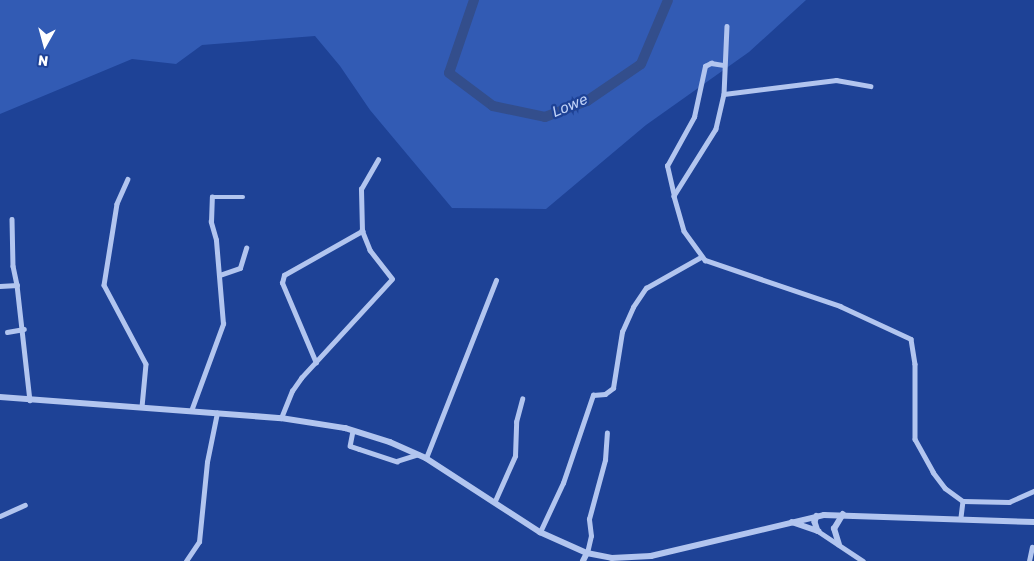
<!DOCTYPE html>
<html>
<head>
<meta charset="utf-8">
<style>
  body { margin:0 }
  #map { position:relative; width:1034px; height:561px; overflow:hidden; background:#1e4296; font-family:Rubik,sans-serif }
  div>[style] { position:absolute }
  .green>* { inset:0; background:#325bb4 }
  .river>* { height:10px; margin:-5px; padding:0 5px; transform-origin:5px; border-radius:5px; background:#334e8c }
  .minor>* { height:4.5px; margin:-2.25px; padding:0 2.25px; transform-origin:2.25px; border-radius:2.25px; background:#b2c5ef }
  .tertiary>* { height:5.5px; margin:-2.75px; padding:0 2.75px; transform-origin:2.75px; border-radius:2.75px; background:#b2c5ef }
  span { translate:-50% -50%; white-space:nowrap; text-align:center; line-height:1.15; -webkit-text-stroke:4.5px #1e4296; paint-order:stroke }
  .water-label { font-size:15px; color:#bed0f6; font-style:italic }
  .north { position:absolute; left:20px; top:20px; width:50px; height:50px; -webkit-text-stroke:4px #1e4296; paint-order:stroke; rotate:187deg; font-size:14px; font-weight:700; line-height:20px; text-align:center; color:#fff }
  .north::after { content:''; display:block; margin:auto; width:18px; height:22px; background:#fff; clip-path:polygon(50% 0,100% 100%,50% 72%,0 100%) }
</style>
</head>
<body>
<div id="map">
  <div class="green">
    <div style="clip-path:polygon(0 0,806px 0,749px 52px,646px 125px,546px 209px,452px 208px,370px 110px,340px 66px,315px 36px,202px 45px,176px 64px,132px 59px,0 114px)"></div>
  </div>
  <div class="river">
    <div style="left:474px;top:0;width:77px;rotate:108.9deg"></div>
    <div style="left:449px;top:73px;width:55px;rotate:36.9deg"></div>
    <div style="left:493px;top:106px;width:53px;rotate:11.9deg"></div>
    <div style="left:545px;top:117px;width:45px;rotate:-20.9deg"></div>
    <div style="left:587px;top:101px;width:65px;rotate:-34.4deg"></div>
    <div style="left:641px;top:64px;width:69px;rotate:-67.1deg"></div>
  </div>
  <div class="minor">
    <div style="left:727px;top:26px;width:68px;rotate:92.5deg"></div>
    <div style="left:724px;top:94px;width:36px;rotate:103deg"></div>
    <div style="left:716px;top:129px;width:79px;rotate:122.1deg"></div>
    <div style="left:674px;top:196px;width:36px;rotate:74deg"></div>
    <div style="left:684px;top:231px;width:36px;rotate:54deg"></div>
    <div style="left:705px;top:260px;width:143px;rotate:18.8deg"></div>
    <div style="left:840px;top:306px;width:78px;rotate:24.9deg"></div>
    <div style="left:911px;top:339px;width:25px;rotate:81deg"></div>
    <div style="left:915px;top:364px;width:75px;rotate:90deg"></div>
    <div style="left:915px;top:439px;width:38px;rotate:61deg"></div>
    <div style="left:933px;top:472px;width:20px;rotate:53deg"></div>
    <div style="left:945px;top:488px;width:22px;rotate:36deg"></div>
    <div style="left:963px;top:501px;width:17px;rotate:97deg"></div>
    <div style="left:724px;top:94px;width:113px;rotate:-7.1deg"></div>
    <div style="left:836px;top:80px;width:35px;rotate:10deg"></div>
    <div style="left:128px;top:179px;width:27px;rotate:114deg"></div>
    <div style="left:117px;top:204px;width:82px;rotate:99.1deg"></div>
    <div style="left:104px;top:285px;width:89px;rotate:62deg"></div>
    <div style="left:146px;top:364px;width:43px;rotate:95.3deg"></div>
    <div style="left:674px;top:196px;width:31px;rotate:-103deg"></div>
    <div style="left:667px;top:166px;width:56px;rotate:-61.1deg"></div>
    <div style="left:694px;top:117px;width:52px;rotate:-77.8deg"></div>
    <div style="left:705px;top:66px;width:7px;rotate:-27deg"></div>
    <div style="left:711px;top:63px;width:13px;rotate:9deg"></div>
    <div style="left:12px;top:219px;width:47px;rotate:88.8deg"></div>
    <div style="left:13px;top:266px;width:19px;rotate:78deg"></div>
    <div style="left:220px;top:275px;width:21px;rotate:-19deg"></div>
    <div style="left:240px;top:268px;width:21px;rotate:-73deg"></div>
    <div style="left:0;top:286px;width:17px;rotate:-3deg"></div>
    <div style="left:17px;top:285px;width:116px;rotate:83.6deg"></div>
    <div style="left:7px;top:332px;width:17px;rotate:-10deg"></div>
    <div style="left:316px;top:363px;width:87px;rotate:-113deg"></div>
    <div style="left:282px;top:283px;width:8px;rotate:-76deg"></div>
    <div style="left:284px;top:275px;width:90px;rotate:-29.4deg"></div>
    <div style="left:191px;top:411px;width:93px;rotate:-69.8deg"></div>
    <div style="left:223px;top:324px;width:84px;rotate:-94.8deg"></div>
    <div style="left:216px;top:240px;width:19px;rotate:-106deg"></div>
    <div style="left:211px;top:222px;width:25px;rotate:-88deg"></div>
    <div style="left:212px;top:197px;width:31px"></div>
    <div style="left:281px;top:418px;width:29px;rotate:-68deg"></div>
    <div style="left:292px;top:391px;width:16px;rotate:-55deg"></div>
    <div style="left:301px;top:378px;width:134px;rotate:-47.4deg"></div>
    <div style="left:392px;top:279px;width:36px;rotate:-128deg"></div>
    <div style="left:370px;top:251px;width:22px;rotate:-112deg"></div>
    <div style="left:362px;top:231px;width:42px;rotate:-91.4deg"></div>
    <div style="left:361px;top:189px;width:34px;rotate:-60deg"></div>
    <div style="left:353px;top:431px;width:15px;rotate:101deg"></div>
    <div style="left:350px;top:446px;width:9px;rotate:18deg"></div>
    <div style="left:359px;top:449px;width:40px;rotate:18deg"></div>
    <div style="left:397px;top:461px;width:22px;rotate:-18deg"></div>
    <div style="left:426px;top:458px;width:191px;rotate:-68.5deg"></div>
    <div style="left:495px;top:501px;width:49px;rotate:-66deg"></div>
    <div style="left:515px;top:456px;width:34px;rotate:-88deg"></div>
    <div style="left:516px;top:422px;width:24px;rotate:-75deg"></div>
    <div style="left:963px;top:501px;width:46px;rotate:1.2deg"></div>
    <div style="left:1009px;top:502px;width:27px;rotate:-24deg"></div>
    <div style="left:0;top:516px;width:27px;rotate:-24deg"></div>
    <div style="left:818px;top:531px;width:54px;rotate:33.7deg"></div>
    <div style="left:540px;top:532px;width:54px;rotate:-64.9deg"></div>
    <div style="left:563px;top:483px;width:93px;rotate:-71.2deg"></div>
    <div style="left:593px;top:395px;width:12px;rotate:-5deg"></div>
    <div style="left:605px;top:394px;width:10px;rotate:-37deg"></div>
    <div style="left:613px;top:388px;width:57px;rotate:-80.9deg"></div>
    <div style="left:622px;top:332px;width:27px;rotate:-66deg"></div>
    <div style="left:633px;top:307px;width:23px;rotate:-56deg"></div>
    <div style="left:646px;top:288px;width:63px;rotate:-29.4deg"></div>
    <div style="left:587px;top:553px;width:17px;rotate:-77deg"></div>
    <div style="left:591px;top:536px;width:17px;rotate:-97deg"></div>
    <div style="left:589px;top:519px;width:61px;rotate:-74.8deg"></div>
    <div style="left:605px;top:460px;width:27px;rotate:-86deg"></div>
    <div style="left:186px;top:561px;width:23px;rotate:-56deg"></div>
    <div style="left:199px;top:542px;width:80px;rotate:-84.3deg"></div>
    <div style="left:207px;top:462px;width:50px;rotate:-78.5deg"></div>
    <div style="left:1029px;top:561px;width:14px;rotate:-78deg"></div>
  </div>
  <div class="tertiary">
    <div style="left:0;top:397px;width:282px;rotate:4.3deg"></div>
    <div style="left:281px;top:418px;width:65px;rotate:8.9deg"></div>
    <div style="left:345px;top:428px;width:47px;rotate:17.3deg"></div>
    <div style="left:390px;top:442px;width:39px;rotate:24deg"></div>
    <div style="left:426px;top:458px;width:136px;rotate:33deg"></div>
    <div style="left:540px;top:532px;width:51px;rotate:24.1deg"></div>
    <div style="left:587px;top:553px;width:25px;rotate:11deg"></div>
    <div style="left:612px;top:558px;width:39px;rotate:-3deg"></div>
    <div style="left:651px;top:556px;width:178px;rotate:-13.3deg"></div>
    <div style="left:824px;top:515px;width:210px;rotate:1.9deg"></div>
    <div style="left:817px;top:516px;width:6px;rotate:108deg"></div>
    <div style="left:815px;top:522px;width:9px;rotate:72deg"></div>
    <div style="left:792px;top:522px;width:28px;rotate:19deg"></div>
    <div style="left:839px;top:545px;width:17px;rotate:-107deg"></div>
    <div style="left:834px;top:529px;width:17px;rotate:-59deg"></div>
    <div style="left:583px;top:561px;width:9px;rotate:-63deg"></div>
  </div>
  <div class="water-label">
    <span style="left:570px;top:106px;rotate:-23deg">Lowe</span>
  </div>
  <div class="north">N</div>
</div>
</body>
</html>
